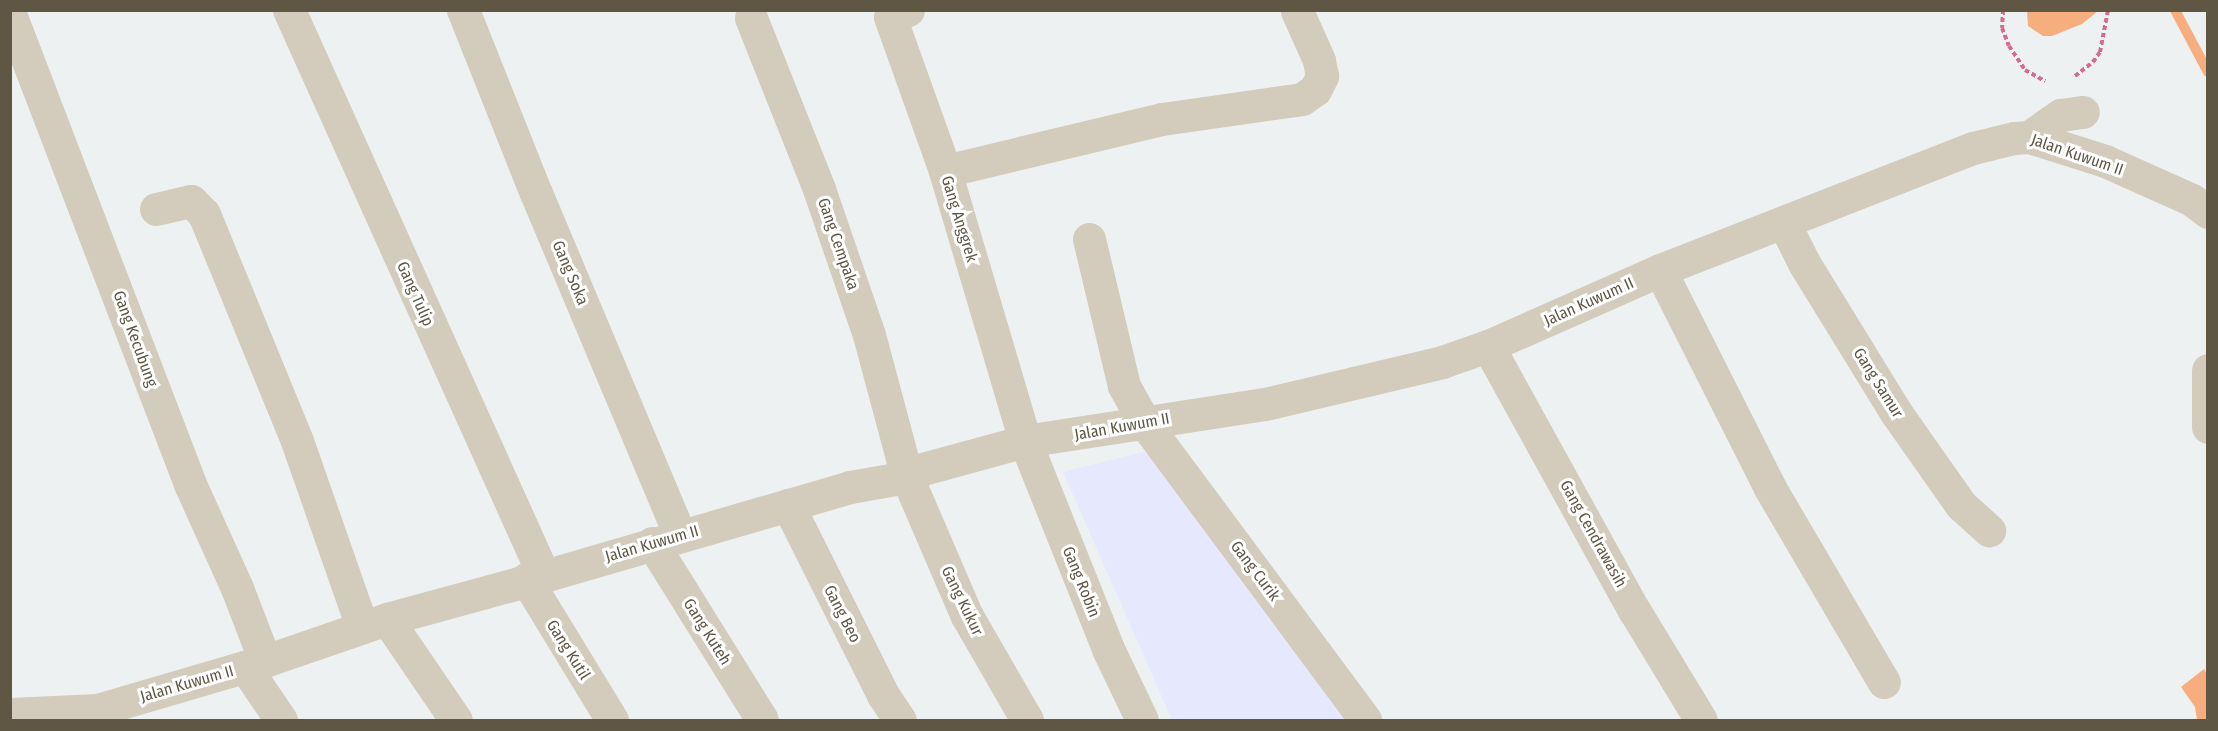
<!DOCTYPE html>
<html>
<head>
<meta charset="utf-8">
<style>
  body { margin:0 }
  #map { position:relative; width:2218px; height:731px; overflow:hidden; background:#eef1f2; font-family:"Fira Sans Condensed",sans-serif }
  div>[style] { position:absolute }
  .commercial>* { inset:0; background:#e6e8fe }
  .water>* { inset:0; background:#f7ae7f }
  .stream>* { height:10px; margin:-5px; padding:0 5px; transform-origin:5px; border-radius:5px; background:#f7ae7f }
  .path>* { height:4px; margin-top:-2px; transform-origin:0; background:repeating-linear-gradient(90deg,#d76b8c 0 4.5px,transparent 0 7.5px) }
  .minor>* { height:33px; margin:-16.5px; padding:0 16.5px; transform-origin:16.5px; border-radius:16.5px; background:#d3ccbd }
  span { translate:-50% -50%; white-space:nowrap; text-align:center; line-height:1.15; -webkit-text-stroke:6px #fff; paint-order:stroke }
  .street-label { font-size:16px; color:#5f5644 }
  .frame { position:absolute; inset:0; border:12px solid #5f5644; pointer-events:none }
</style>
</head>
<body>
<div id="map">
  <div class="commercial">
    <div style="clip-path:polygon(1168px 446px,1364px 720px,1172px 720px,1063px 472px)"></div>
  </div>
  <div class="water">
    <div style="clip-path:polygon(2027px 11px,2027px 10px,2098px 11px,2082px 24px,2052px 36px,2043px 36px,2028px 26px)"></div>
    <div style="clip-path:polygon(2204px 669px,2207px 674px,2207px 720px,2197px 720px,2195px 707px,2181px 687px)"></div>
  </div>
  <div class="stream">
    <div style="left:2175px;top:10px;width:70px;rotate:62deg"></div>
  </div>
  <div class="path">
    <div style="left:2003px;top:10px;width:18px;rotate:93deg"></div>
    <div style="left:2002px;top:28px;width:19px;rotate:69deg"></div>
    <div style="left:2009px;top:46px;width:29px;rotate:56deg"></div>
    <div style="left:2025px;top:70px;width:23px;rotate:29deg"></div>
    <div style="left:2075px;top:76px;width:23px;rotate:-38deg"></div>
    <div style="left:2093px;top:62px;width:12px;rotate:-55deg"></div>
    <div style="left:2100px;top:52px;width:43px;rotate:-79.2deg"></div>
  </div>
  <div class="minor">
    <div style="left:289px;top:10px;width:621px;rotate:65.75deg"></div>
    <div style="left:463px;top:10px;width:197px;rotate:68.3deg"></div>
    <div style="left:536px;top:193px;width:371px;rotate:67.2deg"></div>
    <div style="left:908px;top:10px;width:19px;rotate:159deg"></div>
    <div style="left:890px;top:17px;width:164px;rotate:70.3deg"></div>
    <div style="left:945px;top:171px;width:282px;rotate:73.5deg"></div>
    <div style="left:1025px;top:441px;width:226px;rotate:68.2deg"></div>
    <div style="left:1109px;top:651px;width:76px;rotate:64.4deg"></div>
    <div style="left:10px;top:14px;width:503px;rotate:69.04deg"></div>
    <div style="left:190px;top:484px;width:114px;rotate:65.7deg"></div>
    <div style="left:237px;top:588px;width:78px;rotate:69deg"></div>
    <div style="left:751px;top:18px;width:184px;rotate:68.3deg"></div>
    <div style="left:819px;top:189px;width:154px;rotate:71.1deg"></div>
    <div style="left:869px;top:335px;width:147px;rotate:75deg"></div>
    <div style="left:907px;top:477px;width:151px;rotate:66.7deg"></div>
    <div style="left:967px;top:616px;width:120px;rotate:60deg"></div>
    <div style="left:2029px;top:137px;width:39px;rotate:-35deg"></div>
    <div style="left:2061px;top:115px;width:22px;rotate:-8deg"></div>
    <div style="left:945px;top:171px;width:223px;rotate:-13.5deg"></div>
    <div style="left:1162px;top:119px;width:141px;rotate:-8.1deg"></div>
    <div style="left:1302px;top:99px;width:16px;rotate:-35deg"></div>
    <div style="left:1315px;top:90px;width:16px;rotate:-63deg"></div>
    <div style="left:1322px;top:76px;width:16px;rotate:-101deg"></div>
    <div style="left:1319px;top:60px;width:54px;rotate:-114.2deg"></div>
    <div style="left:156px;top:209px;width:36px;rotate:-13deg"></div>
    <div style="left:191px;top:201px;width:18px;rotate:45deg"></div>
    <div style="left:204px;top:214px;width:245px;rotate:67.7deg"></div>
    <div style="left:297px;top:441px;width:197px;rotate:70.7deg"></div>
    <div style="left:1784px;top:223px;width:45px;rotate:63.4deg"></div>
    <div style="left:1804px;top:263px;width:177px;rotate:58.4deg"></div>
    <div style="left:1897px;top:414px;width:111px;rotate:54.9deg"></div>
    <div style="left:1961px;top:505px;width:38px;rotate:42deg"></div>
    <div style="left:1089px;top:239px;width:151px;rotate:76.6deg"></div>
    <div style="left:1124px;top:386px;width:41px;rotate:60.9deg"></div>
    <div style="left:1144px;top:422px;width:371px;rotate:53.4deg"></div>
    <div style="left:1660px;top:270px;width:244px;rotate:63.2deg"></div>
    <div style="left:1770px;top:488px;width:225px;rotate:59.6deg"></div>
    <div style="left:1488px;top:346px;width:302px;rotate:61.1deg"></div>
    <div style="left:1634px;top:610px;width:129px;rotate:58.7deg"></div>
    <div style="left:2208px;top:370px;width:57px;rotate:90deg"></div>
    <div style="left:788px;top:505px;width:212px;rotate:63.4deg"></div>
    <div style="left:883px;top:695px;width:30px;rotate:56deg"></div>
    <div style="left:652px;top:543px;width:208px;rotate:58.1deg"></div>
    <div style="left:526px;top:579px;width:165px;rotate:58.6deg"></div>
    <div style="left:387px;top:619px;width:122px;rotate:55.7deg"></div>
    <div style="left:245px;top:667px;width:64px;rotate:55.8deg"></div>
    <div style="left:10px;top:714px;width:87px;rotate:-2.6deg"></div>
    <div style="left:97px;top:710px;width:175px;rotate:-16.3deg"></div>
    <div style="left:265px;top:661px;width:129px;rotate:-19deg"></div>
    <div style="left:387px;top:619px;width:163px;rotate:-15.3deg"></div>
    <div style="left:544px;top:576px;width:319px;rotate:-16.2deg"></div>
    <div style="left:850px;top:487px;width:58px;rotate:-10deg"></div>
    <div style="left:907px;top:477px;width:14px;rotate:-30deg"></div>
    <div style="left:919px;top:470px;width:110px;rotate:-15.3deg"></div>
    <div style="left:1025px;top:441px;width:243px;rotate:-8.8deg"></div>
    <div style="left:1265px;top:404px;width:182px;rotate:-13.3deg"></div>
    <div style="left:1442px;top:362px;width:49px;rotate:-19.2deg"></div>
    <div style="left:1488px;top:346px;width:188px;rotate:-23.8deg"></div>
    <div style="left:1660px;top:270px;width:336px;rotate:-21.3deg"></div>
    <div style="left:1973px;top:148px;width:42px;rotate:-13.7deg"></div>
    <div style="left:2014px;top:138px;width:15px;rotate:-4deg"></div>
    <div style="left:2029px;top:137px;width:80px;rotate:17.5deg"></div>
    <div style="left:2105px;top:161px;width:95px;rotate:24.1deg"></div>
    <div style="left:2192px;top:200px;width:20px;rotate:37deg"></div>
  </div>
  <div class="street-label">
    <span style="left:2077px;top:155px;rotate:19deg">Jalan Kuwum II</span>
    <span style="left:959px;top:219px;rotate:73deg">Gang Anggrek</span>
    <span style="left:838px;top:244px;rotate:71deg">Gang Cempaka</span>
    <span style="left:570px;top:273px;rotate:67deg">Gang Soka</span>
    <span style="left:415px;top:294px;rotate:66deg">Gang Tulip</span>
    <span style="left:1589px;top:302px;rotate:-24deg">Jalan Kuwum II</span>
    <span style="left:135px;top:339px;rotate:70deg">Gang Kecubung</span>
    <span style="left:1878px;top:383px;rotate:58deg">Gang Samur</span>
    <span style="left:1122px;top:427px;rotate:-10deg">Jalan Kuwum II</span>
    <span style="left:1593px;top:534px;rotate:61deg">Gang Cendrawasih</span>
    <span style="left:652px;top:544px;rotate:-16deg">Jalan Kuwum II</span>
    <span style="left:1255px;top:571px;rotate:53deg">Gang Curik</span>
    <span style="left:1081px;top:582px;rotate:68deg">Gang Robin</span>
    <span style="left:962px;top:601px;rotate:64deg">Gang Kukur</span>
    <span style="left:842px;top:614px;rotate:63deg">Gang Beo</span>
    <span style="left:707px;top:632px;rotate:58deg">Gang Kuteh</span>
    <span style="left:568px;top:650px;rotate:58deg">Gang Kutil</span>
    <span style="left:187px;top:684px;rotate:-16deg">Jalan Kuwum II</span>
  </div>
  <div class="frame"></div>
</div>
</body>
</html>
